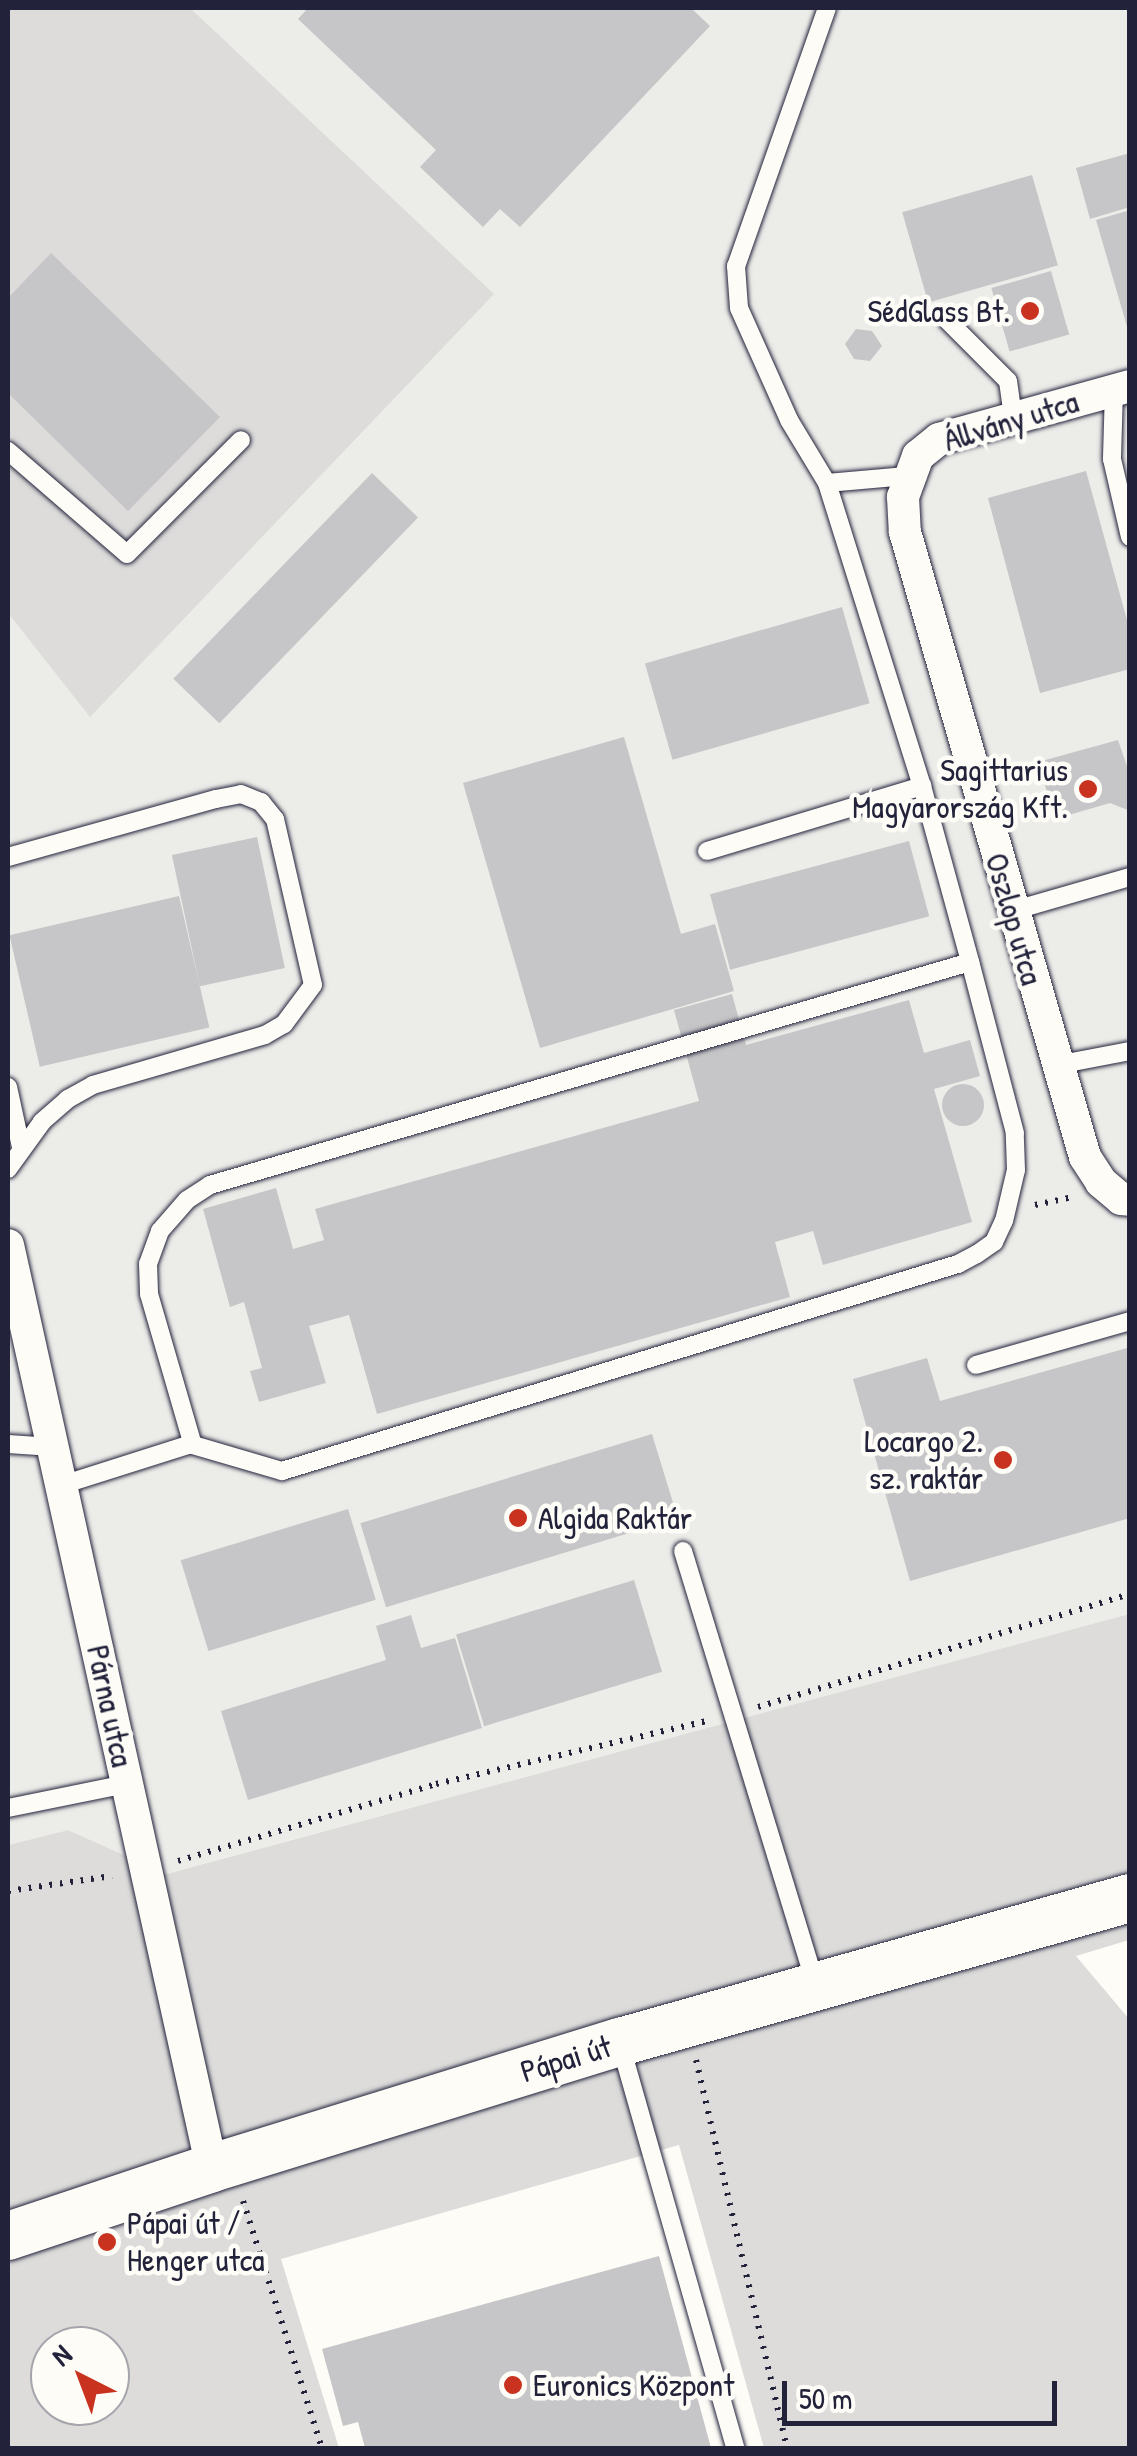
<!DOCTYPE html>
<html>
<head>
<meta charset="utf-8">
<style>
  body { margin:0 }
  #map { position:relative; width:1137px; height:2456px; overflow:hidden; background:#fdfcf7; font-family:"Patrick Hand",sans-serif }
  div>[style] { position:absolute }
  .built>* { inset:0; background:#ecece9 }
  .green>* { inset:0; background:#dddcdb }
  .building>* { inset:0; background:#c6c6c8; transform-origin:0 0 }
  .round { border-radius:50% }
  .path>* { height:6px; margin-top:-3px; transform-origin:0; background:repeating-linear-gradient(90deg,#22223b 0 2.5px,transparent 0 10.5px) }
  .roads { filter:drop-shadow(0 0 2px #22223b) drop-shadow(0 0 2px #22223b) }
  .lane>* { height:18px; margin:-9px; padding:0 9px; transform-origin:9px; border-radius:9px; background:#fdfcf7 }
  .street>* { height:32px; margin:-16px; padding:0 16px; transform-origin:16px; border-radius:16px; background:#fdfcf7 }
  .secondary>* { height:48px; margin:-24px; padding:0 24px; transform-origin:24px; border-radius:24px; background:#fdfcf7 }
  .dots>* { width:28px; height:28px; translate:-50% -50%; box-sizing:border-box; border:5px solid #fdfcf7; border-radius:50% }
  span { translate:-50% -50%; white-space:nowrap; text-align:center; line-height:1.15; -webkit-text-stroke:9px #fdfcf7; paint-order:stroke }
  .poi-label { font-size:32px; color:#22223b }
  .right { translate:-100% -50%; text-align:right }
  .left { translate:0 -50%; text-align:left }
  .street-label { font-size:32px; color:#22223b }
  .frame { position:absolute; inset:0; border:10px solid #22223b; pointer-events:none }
  .north { position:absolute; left:30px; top:2326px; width:100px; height:100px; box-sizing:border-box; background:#fdfcf7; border:2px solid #a5a5ac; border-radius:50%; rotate:318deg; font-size:28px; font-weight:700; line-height:40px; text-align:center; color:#22223b }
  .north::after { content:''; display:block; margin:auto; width:35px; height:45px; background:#c8321e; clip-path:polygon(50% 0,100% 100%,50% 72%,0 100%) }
  .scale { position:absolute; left:782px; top:2381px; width:275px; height:45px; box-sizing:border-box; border:5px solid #22223b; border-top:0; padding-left:12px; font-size:30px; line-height:35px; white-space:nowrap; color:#22223b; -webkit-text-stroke:8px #fdfcf7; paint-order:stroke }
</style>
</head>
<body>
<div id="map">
  <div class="built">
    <div style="clip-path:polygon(8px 8px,1129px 8px,1129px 1614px,165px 1874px,68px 1830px,8px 1845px)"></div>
  </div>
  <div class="green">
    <div style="clip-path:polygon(8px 8px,190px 8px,494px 294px,90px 717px,8px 613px)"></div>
    <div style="clip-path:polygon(evenodd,1129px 1614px,1129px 1940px,1076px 1956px,1129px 2019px,1129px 2448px,764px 2448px,679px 2145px,281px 2259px,339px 2448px,8px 2448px,8px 1845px,68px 1830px,166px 1874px,1129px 1614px,50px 2346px,110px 2346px,110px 2406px,50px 2406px,50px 2346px)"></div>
  </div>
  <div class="building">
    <div style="clip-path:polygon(308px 8px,691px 8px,710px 26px,520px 227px,500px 209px,483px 227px,420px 167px,436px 150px,298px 19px)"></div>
    <div style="clip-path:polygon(1130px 153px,1130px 207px,1090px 219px,1076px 168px)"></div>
    <div style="left:1032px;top:175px;width:94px;height:135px;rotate:74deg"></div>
    <div style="clip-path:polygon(1130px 210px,1130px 330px,1128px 330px,1096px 220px)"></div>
    <div style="clip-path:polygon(51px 253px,220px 417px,128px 511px,8px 393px,8px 298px)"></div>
    <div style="left:1051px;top:271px;width:66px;height:62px;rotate:74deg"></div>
    <div style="clip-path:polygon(856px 329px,872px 331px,882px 346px,870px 361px,854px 359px,845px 344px)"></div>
    <div style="clip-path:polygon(1086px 471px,1130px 631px,1130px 669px,1040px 693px,988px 498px)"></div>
    <div style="left:372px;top:473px;width:64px;height:286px;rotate:44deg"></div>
    <div style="left:842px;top:607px;width:100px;height:205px;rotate:74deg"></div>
    <div style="clip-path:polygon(624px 737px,681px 934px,715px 924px,734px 991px,540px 1048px,463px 783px)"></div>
    <div style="clip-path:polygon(1118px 740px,1130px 775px,1130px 811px,1110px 803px,1055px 819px,1038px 762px)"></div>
    <div style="left:257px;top:837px;width:134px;height:87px;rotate:78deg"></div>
    <div style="left:909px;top:841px;width:78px;height:206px;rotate:75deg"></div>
    <div style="left:179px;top:896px;width:135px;height:174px;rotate:77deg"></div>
    <div style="clip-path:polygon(732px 994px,746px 1045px,909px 1000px,924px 1053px,970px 1040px,980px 1076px,934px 1089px,972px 1222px,823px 1265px,813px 1231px,775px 1242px,790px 1297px,377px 1414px,349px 1315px,309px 1326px,326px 1383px,259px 1402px,250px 1371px,262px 1368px,244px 1302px,230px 1307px,203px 1209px,276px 1188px,293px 1249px,324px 1240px,315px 1209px,699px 1101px,674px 1010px)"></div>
    <div class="round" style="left:942px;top:1084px;width:42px;height:42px"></div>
    <div style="clip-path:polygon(1127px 1348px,1130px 1518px,910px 1581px,853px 1379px,927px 1358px,940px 1401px)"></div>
    <div style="left:652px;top:1434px;width:88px;height:305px;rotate:73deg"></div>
    <div style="left:348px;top:1509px;width:95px;height:175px;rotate:73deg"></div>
    <div style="left:634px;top:1580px;width:96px;height:186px;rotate:73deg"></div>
    <div style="clip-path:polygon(411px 1615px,421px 1648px,455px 1638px,482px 1728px,248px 1800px,221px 1711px,386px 1660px,376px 1626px)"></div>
    <div style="clip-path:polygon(659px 2256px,711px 2448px,365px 2448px,358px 2422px,343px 2426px,322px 2349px)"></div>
  </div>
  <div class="path">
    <div style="left:1035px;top:1205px;width:38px;rotate:-12deg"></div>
    <div style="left:758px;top:1707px;width:389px;rotate:-16.9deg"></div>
    <div style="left:178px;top:1861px;width:269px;rotate:-16.6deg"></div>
    <div style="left:436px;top:1784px;width:278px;rotate:-13.1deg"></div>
    <div style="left:8px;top:1891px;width:105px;rotate:-8.2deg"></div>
    <div style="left:696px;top:2060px;width:399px;rotate:76.8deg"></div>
    <div style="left:243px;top:2201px;width:259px;rotate:72.3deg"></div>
  </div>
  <div class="roads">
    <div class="lane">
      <div style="left:827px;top:8px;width:274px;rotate:109.4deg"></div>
      <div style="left:736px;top:266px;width:42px;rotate:85.9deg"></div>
      <div style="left:739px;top:308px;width:123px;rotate:65.9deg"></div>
      <div style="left:789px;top:420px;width:74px;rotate:58.9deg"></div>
      <div style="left:827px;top:483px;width:80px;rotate:-5deg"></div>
      <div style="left:947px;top:320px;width:86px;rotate:45deg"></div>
      <div style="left:1008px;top:381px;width:36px;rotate:82deg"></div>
      <div style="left:1114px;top:390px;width:69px;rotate:91.7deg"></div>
      <div style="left:1112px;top:459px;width:80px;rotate:77deg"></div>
      <div style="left:8px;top:451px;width:157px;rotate:40.9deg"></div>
      <div style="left:127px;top:554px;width:161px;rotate:-45deg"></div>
      <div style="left:827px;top:483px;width:318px;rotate:72.6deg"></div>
      <div style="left:707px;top:851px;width:225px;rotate:-16.8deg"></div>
      <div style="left:922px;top:786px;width:182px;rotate:74.7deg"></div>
      <div style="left:8px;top:857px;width:216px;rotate:-15.6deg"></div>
      <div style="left:216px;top:799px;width:25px;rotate:-11deg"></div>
      <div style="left:241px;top:794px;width:22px;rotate:22deg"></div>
      <div style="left:261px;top:802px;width:22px;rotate:51deg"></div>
      <div style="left:275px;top:819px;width:170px;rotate:77.1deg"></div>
      <div style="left:313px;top:985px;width:49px;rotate:126.6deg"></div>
      <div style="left:284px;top:1024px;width:22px;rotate:150deg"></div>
      <div style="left:265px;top:1035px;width:179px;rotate:163.8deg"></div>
      <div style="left:93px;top:1085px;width:29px;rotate:151deg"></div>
      <div style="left:68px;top:1099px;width:35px;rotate:139deg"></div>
      <div style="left:42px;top:1122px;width:58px;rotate:125.9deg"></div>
      <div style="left:1012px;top:911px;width:123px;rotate:-16.1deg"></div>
      <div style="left:1057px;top:1065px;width:74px;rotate:-10.9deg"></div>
      <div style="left:8px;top:1087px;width:61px;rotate:77.8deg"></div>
      <div style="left:976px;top:1365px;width:160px;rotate:-15.9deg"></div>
      <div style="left:8px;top:1444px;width:45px;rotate:3.8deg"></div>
      <div style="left:62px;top:1485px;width:135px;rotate:-17.6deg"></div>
      <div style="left:191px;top:1444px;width:2px;rotate:27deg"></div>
      <div style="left:193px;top:1445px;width:93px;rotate:16.3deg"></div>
      <div style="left:282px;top:1471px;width:707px;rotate:-17.03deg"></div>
      <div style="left:958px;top:1264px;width:21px;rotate:-28deg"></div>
      <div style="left:977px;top:1254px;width:21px;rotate:-35deg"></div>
      <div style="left:994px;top:1242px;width:23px;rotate:-65deg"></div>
      <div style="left:1004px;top:1221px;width:52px;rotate:-76.8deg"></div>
      <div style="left:1016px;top:1170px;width:37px;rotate:-92deg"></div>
      <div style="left:1015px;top:1133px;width:177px;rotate:-104.7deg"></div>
      <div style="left:970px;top:962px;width:792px;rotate:163.65deg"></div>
      <div style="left:210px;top:1185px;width:27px;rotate:147deg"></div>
      <div style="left:187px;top:1200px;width:41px;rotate:131.1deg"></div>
      <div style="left:160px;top:1231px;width:35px;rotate:110deg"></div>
      <div style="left:148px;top:1264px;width:30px;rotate:88deg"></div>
      <div style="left:149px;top:1294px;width:157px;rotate:73.8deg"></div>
      <div style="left:683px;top:1551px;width:456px;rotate:73deg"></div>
      <div style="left:8px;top:1808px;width:120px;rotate:-11.5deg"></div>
      <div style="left:620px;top:2043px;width:421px;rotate:74.1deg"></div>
    </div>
    <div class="street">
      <div style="left:1130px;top:386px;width:198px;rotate:164.5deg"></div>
      <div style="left:939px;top:439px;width:27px;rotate:141deg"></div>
      <div style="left:918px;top:456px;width:44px;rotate:110.1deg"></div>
      <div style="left:903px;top:497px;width:35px;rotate:87deg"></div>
      <div style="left:905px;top:532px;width:650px;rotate:73.93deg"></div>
      <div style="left:1085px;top:1157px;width:30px;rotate:57deg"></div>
      <div style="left:1101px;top:1182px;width:26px;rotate:40deg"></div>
      <div style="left:1121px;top:1199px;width:9px;rotate:6deg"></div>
      <div style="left:8px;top:1245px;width:945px;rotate:77.54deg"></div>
    </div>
    <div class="secondary">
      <div style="left:8px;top:2236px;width:215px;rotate:-18.4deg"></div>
      <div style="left:212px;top:2168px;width:427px;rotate:-17.2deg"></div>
      <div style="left:620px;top:2042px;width:530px;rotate:-15.77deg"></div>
    </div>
  </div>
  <div class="dots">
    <div style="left:1030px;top:311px;background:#c8321e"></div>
    <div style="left:1088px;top:789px;background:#c8321e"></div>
    <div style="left:1003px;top:1460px;background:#c8321e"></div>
    <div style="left:518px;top:1518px;background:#c8321e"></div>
    <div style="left:107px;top:2242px;background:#c8321e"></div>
    <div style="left:513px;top:2385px;background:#c8321e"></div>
  </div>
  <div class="poi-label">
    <span class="right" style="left:1010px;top:311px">SédGlass Bt.</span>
    <span class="right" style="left:1068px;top:789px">Sagittarius<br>Magyarország Kft.</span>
    <span class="right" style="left:983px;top:1460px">Locargo 2.<br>sz. raktár</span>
    <span class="left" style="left:538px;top:1518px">Algida Raktár</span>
    <span class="left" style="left:127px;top:2242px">Pápai út /<br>Henger utca</span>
    <span class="left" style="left:533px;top:2385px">Euronics Központ</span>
  </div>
  <div class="street-label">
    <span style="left:1011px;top:421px;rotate:-17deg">Állvány utca</span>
    <span style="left:1014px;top:919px;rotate:74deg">Oszlop utca</span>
    <span style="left:110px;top:1706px;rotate:78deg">Párna utca</span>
    <span style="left:566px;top:2059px;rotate:-17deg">Pápai út</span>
  </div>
  <div class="frame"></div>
  <div class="north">N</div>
  <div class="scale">50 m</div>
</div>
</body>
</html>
